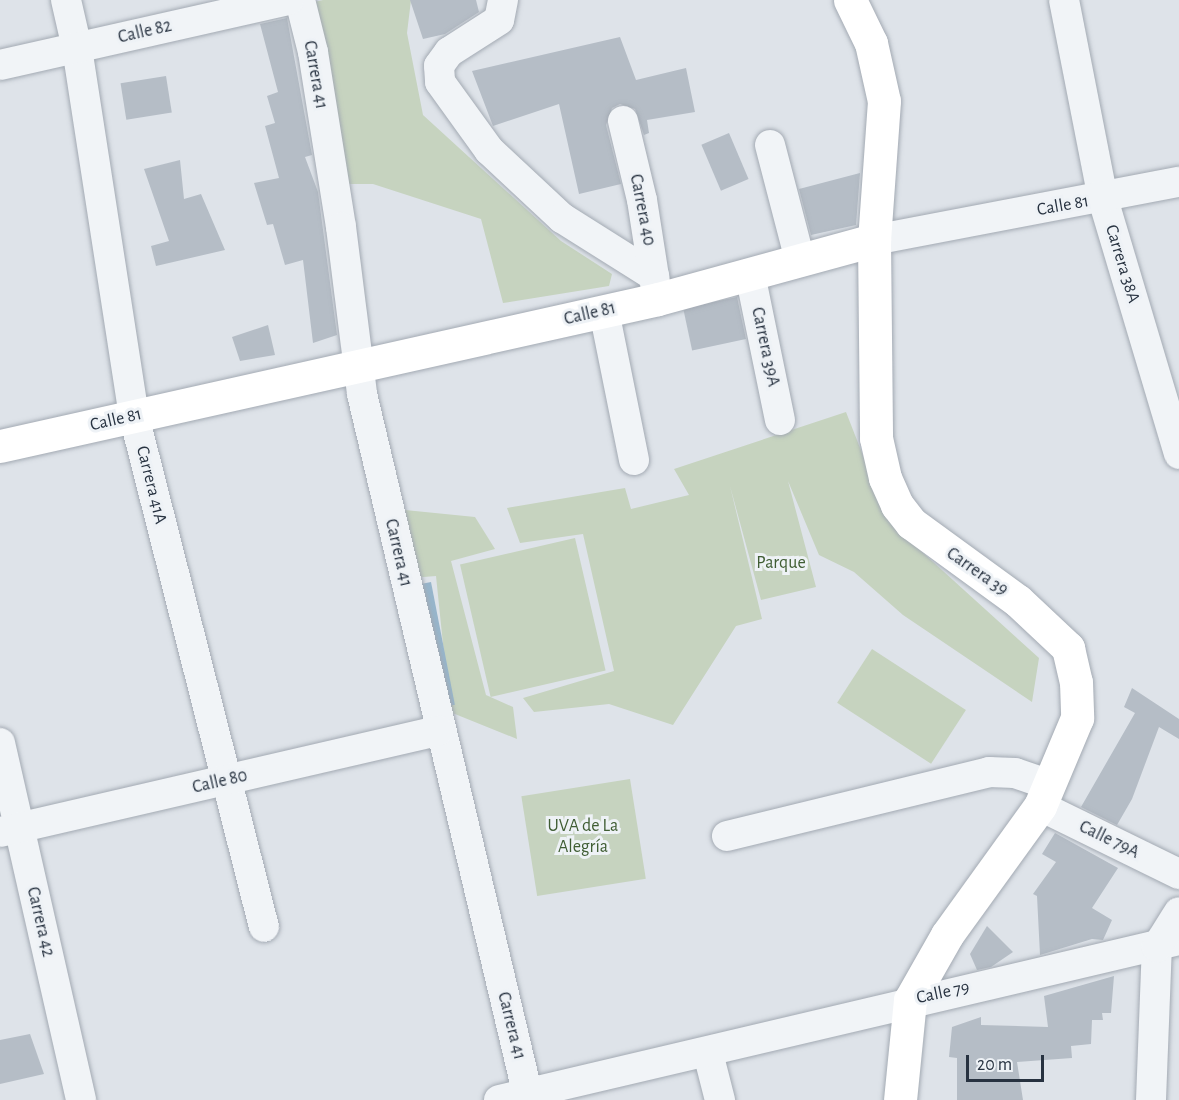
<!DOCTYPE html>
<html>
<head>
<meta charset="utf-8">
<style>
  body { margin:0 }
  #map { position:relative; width:1179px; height:1100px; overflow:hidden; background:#dee3e9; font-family:"Alegreya Sans",sans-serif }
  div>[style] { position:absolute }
  .green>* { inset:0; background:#c6d3bf; transform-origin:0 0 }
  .water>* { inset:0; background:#97b5cb; transform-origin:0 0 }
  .building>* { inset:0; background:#b5bdc6; transform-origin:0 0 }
  .roads { filter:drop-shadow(0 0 2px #a3aab3) drop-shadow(0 0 2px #a3aab3) }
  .street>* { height:30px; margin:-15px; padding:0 15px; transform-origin:15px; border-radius:15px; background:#f1f4f7 }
  .secondary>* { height:33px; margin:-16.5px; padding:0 16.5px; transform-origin:16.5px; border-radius:16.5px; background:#fff }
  span { translate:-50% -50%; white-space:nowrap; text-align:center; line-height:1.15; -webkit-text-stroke:6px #eef2f6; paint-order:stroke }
  .street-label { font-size:18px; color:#273240 }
  .park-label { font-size:18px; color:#3f5d33 }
  .scale { position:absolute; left:966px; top:1055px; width:78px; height:27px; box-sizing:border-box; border:3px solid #273240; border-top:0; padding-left:8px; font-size:18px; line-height:21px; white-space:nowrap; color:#273240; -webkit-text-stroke:4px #eef2f6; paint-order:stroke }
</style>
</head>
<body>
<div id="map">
  <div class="green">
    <div style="clip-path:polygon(323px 0,411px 0,407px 33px,423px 115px,561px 241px,612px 274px,609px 286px,503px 303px,481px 219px,373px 184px,340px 184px,310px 3px)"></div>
    <div style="clip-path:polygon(846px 412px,889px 522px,1039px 658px,1032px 702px,903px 615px,854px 572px,819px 555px,788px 481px,816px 587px,761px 600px,730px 486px,762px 619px,736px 626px,673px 725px,609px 704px,534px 712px,523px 698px,614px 671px,583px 534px,520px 543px,507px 508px,625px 488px,631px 509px,689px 495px,674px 469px)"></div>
    <div style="clip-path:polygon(405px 510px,475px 517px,495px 549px,451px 561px,486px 695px,513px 707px,517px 739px,450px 712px,436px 576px,411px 578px)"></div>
    <div style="left:575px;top:538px;width:136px;height:118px;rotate:77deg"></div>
    <div style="left:872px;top:649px;width:112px;height:64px;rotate:33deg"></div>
    <div style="left:630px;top:779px;width:101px;height:110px;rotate:81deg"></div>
  </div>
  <div class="water">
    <div style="left:431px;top:582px;width:125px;height:18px;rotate:79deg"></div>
  </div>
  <div class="building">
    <div style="clip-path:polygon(410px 0,476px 0,479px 12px,445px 34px,423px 39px)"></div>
    <div style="clip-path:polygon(287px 18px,312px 155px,305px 157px,318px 192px,337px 335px,313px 343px,303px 260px,285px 265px,273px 224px,267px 225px,254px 183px,279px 178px,265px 126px,275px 123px,267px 96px,278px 92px,260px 24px)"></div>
    <div style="clip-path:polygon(620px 37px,636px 80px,686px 68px,695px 112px,647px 120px,649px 133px,644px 135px,635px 109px,620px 104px,612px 108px,606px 125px,621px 184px,579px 194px,559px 104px,493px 126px,472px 71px)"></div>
    <div style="left:166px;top:76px;width:37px;height:46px;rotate:81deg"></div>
    <div style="left:729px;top:133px;width:50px;height:30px;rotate:67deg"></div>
    <div style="clip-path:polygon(180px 160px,184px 199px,201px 194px,225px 250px,156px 266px,151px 246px,169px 241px,144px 169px)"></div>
    <div style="clip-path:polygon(860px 173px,856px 225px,811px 235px,799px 189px)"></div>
    <div style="left:737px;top:297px;width:43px;height:55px;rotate:78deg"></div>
    <div style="clip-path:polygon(268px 325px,275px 355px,240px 361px,232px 337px)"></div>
    <div style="clip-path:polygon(1132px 688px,1179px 719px,1179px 739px,1159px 727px,1132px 799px,1117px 825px,1081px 807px,1135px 713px,1124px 707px)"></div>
    <div style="clip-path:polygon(1055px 833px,1118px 868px,1092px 908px,1112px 920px,1103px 940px,1092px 939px,1040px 955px,1037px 896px,1033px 894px,1056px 862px,1042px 854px)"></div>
    <div style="clip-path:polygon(987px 926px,1013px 952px,991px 967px,977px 970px,970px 954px)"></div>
    <div style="clip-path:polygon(1114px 976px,1111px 1013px,1102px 1013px,1103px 1020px,1092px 1020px,1091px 1044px,1071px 1046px,1072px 1058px,1017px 1062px,1023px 1100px,957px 1100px,957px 1058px,949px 1057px,952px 1027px,981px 1017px,981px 1025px,1048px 1027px,1044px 996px)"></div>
    <div style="clip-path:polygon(30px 1034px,44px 1074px,0 1084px,0 1040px)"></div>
  </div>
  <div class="roads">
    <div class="street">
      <div style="left:66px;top:0;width:49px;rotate:77.1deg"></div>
      <div style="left:77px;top:48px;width:372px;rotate:81.2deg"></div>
      <div style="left:134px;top:416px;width:527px;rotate:75.73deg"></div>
      <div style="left:300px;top:0;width:54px;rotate:76deg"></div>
      <div style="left:313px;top:52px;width:177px;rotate:80.9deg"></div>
      <div style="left:341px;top:227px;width:168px;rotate:82.8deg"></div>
      <div style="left:362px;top:394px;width:725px;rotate:76.69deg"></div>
      <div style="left:503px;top:0;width:20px;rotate:101deg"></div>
      <div style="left:499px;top:20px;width:59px;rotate:147.4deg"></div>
      <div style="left:449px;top:52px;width:17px;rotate:126deg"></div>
      <div style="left:439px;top:66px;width:16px;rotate:86deg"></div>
      <div style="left:440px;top:82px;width:84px;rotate:54.2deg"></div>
      <div style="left:489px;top:150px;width:100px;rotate:43deg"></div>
      <div style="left:562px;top:218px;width:109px;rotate:32.2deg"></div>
      <div style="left:1064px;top:0;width:203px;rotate:78.9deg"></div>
      <div style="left:1103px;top:199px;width:266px;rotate:73.4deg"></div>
      <div style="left:0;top:65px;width:296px;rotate:-12.7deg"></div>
      <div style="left:623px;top:121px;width:81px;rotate:76.5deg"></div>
      <div style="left:642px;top:200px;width:90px;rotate:81.1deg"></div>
      <div style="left:770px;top:145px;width:119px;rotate:75.4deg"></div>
      <div style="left:874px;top:240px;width:310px;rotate:-10.8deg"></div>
      <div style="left:750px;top:274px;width:149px;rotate:78.4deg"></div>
      <div style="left:604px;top:311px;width:152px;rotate:78.6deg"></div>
      <div style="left:0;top:743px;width:366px;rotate:77.2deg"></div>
      <div style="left:1040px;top:806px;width:155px;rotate:26.1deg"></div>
      <div style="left:0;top:832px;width:450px;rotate:-13deg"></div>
      <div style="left:727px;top:836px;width:270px;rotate:-13.7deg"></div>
      <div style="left:989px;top:772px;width:26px;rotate:2deg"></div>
      <div style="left:1015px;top:773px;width:37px;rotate:19deg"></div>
      <div style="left:708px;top:1053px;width:49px;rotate:75.7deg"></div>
      <div style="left:499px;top:1100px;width:699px;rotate:-13.24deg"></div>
      <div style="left:1151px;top:1100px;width:153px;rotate:-87.8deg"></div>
      <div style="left:1157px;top:947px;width:41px;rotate:-57.8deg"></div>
    </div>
    <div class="secondary">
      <div style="left:850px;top:0;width:48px;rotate:64deg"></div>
      <div style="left:871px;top:43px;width:59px;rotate:77.4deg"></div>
      <div style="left:884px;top:101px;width:139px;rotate:94.1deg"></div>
      <div style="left:874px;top:240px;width:198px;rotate:89.4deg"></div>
      <div style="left:876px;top:438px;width:41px;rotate:77.3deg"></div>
      <div style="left:885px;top:478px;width:30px;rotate:66deg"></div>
      <div style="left:897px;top:505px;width:23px;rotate:52deg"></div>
      <div style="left:911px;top:523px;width:132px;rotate:36.1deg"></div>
      <div style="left:1018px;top:601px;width:69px;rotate:43.2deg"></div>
      <div style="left:1068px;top:648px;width:35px;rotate:77deg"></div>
      <div style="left:1076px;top:682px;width:36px;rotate:88deg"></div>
      <div style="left:1077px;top:718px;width:95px;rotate:112.8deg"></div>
      <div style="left:1040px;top:806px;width:159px;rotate:125.8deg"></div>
      <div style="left:947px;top:935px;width:75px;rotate:119.6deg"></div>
      <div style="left:910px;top:1000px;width:100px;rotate:95.7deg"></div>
      <div style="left:0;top:446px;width:674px;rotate:-12.59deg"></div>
      <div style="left:658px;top:299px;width:224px;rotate:-15.3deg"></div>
    </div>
  </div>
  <div class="street-label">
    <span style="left:145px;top:32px;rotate:-13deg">Calle 82</span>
    <span style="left:315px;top:75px;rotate:80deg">Carrera 41</span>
    <span style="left:1063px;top:206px;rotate:-10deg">Calle 81</span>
    <span style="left:642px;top:210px;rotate:79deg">Carrera 40</span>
    <span style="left:1122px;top:264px;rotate:73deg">Carrera 38A</span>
    <span style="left:590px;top:314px;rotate:-13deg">Calle 81</span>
    <span style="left:765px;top:347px;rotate:78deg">Carrera 39A</span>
    <span style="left:116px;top:420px;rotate:-13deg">Calle 81</span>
    <span style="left:151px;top:485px;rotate:76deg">Carrera 41A</span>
    <span style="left:398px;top:553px;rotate:77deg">Carrera 41</span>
    <span style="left:977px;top:572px;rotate:35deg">Carrera 39</span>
    <span style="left:220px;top:782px;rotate:-13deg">Calle 80</span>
    <span style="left:1109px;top:840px;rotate:26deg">Calle 79A</span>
    <span style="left:40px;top:922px;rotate:77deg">Carrera 42</span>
    <span style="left:943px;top:993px;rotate:-12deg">Calle 79</span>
    <span style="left:511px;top:1026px;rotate:76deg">Carrera 41</span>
  </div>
  <div class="park-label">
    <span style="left:781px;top:563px">Parque</span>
    <span style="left:583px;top:837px">UVA de La<br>Alegría</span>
  </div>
  <div class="scale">20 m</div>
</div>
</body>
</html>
